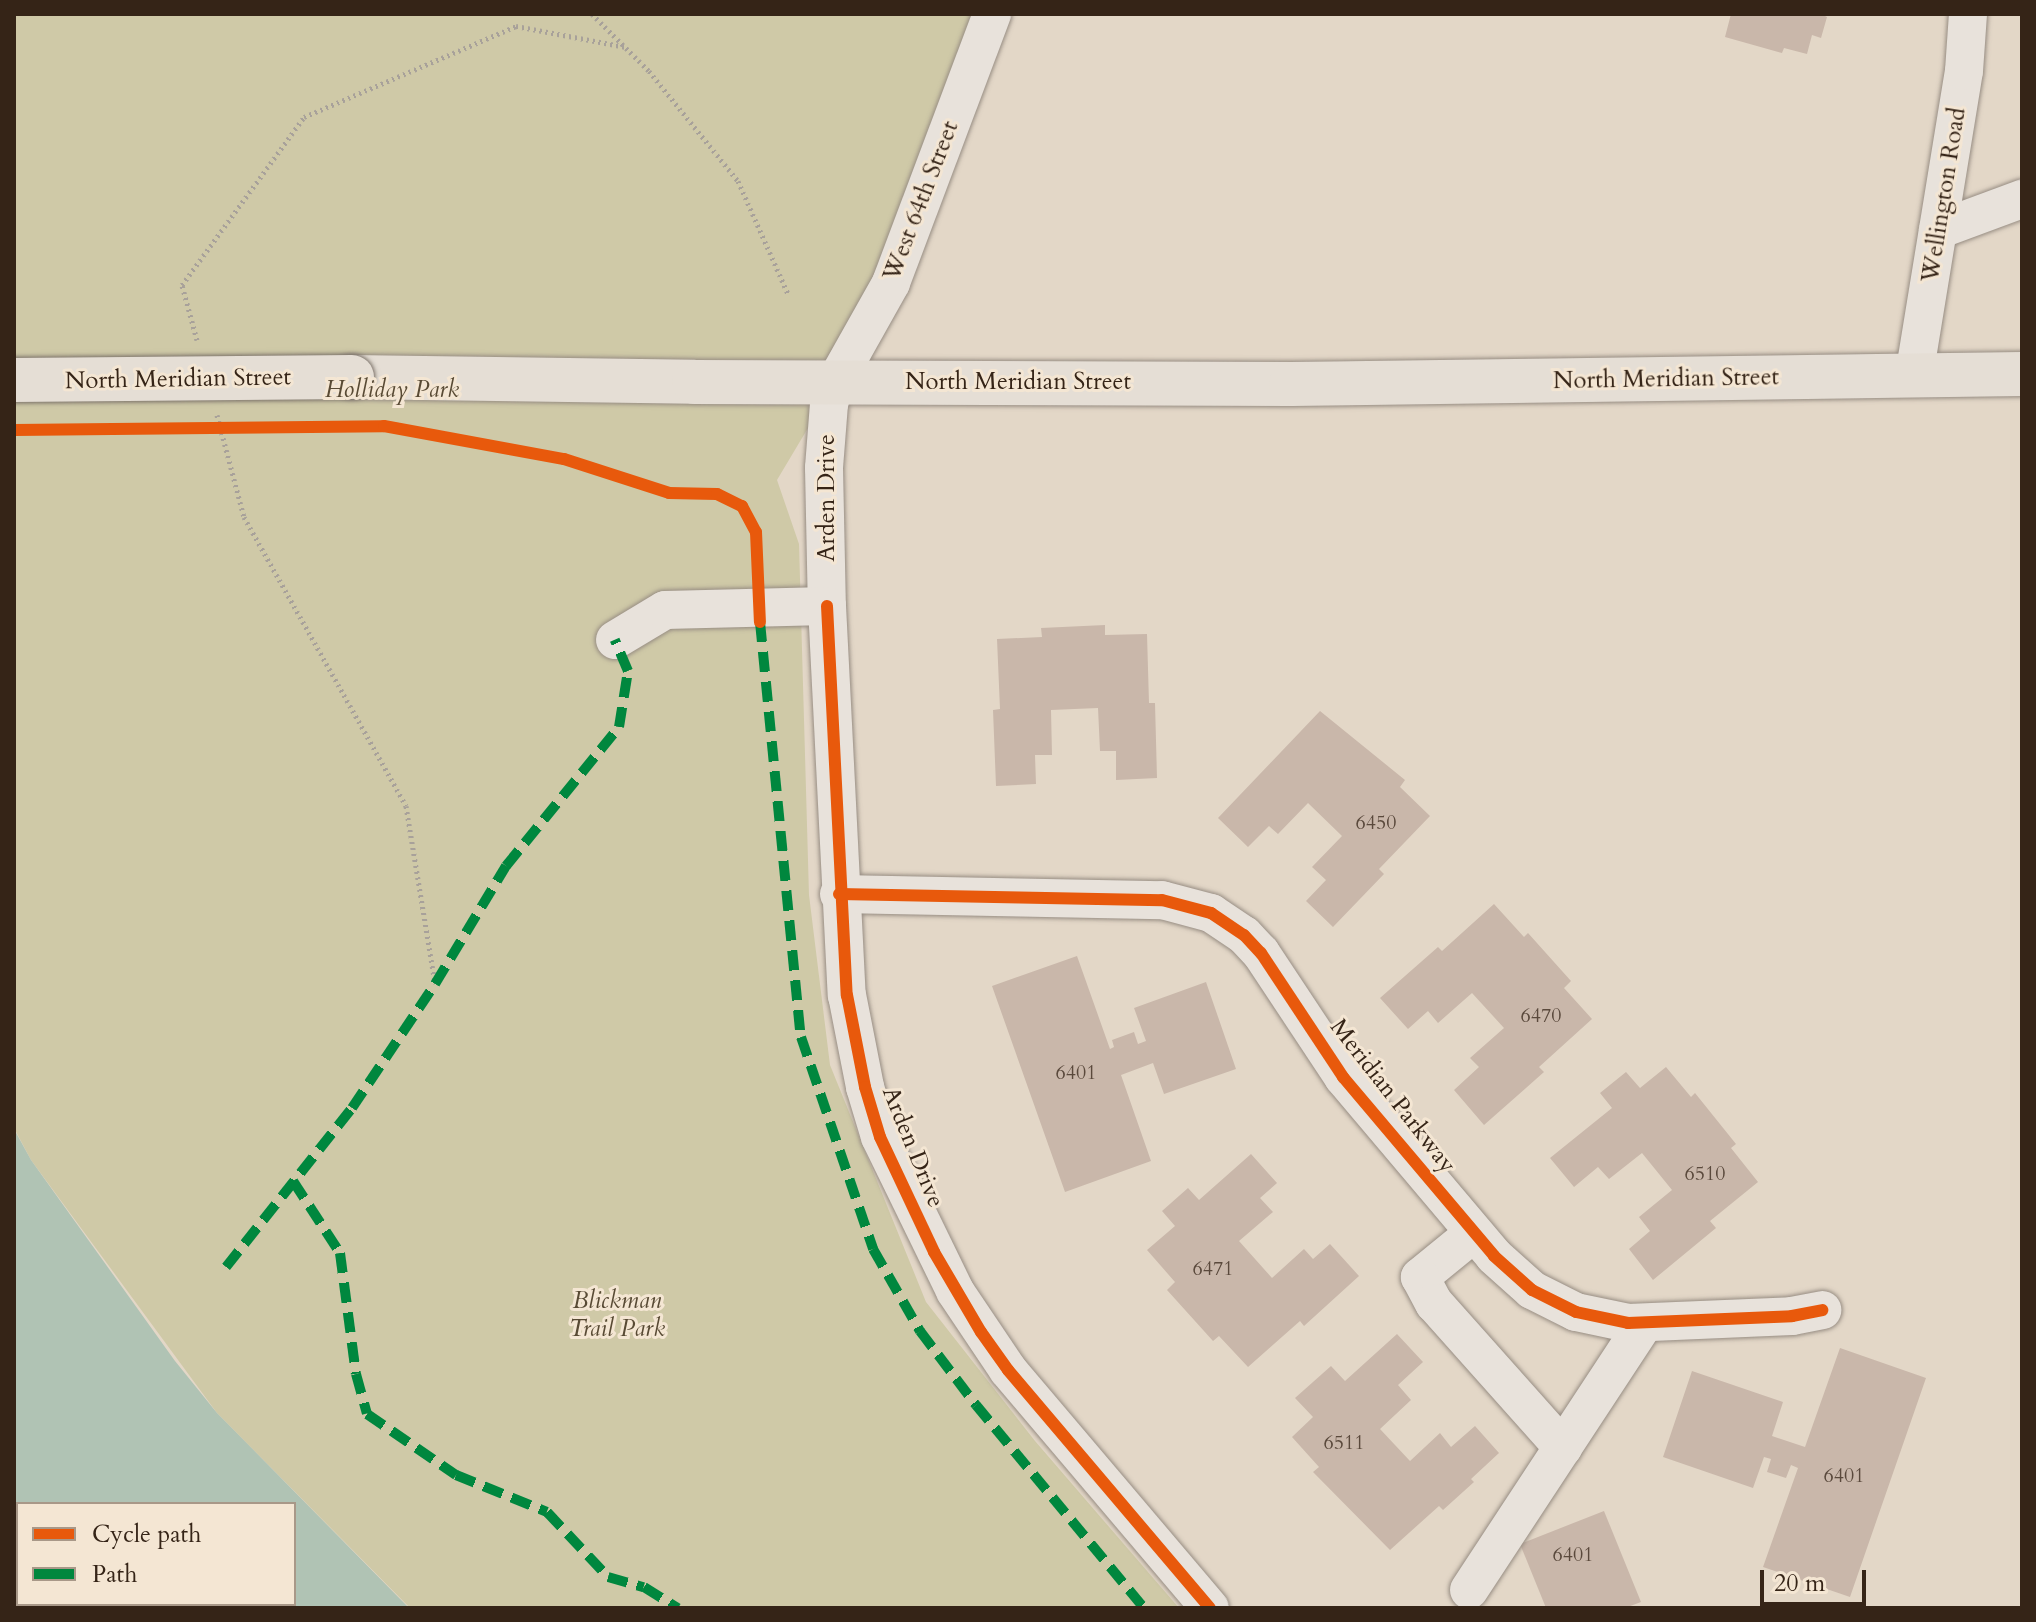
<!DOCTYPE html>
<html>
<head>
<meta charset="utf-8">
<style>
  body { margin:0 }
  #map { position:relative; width:2036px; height:1622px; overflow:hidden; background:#e3d7c7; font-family:Cardo,serif }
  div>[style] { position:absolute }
  .green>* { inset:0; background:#cfc9a7 }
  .water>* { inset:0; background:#b0c3b4 }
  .building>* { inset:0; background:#c9b7aa }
  .path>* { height:5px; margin-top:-2.5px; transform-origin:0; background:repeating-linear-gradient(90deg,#a8a19a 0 2px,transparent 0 6px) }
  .roads { filter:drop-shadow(0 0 2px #978d83) drop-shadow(0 0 2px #978d83) }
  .minor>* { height:38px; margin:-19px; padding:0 19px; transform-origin:19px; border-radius:19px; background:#e8e2db }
  .major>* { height:44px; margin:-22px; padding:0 22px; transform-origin:22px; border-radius:22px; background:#e5ded5 }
  .bridges { filter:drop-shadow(0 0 2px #7e756c) drop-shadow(0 0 2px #7e756c) }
  .major-bridge>* { height:44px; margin:-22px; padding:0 22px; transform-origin:22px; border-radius:22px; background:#e5ded5 }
  .quiet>* { height:10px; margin-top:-5px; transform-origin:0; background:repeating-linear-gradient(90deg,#00873e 0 20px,transparent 0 30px) }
  .cycleway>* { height:12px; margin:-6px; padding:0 6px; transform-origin:6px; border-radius:6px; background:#e8590c }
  span { translate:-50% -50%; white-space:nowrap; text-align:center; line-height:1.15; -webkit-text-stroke:6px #f4e6d3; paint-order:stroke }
  .number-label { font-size:20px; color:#5a493c }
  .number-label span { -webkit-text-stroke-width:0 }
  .street-label { font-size:24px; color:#352417 }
  .park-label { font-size:24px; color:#584a34; font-style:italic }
  .frame { position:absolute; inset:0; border:16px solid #352417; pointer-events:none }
  .legend { position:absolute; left:16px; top:1502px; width:280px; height:104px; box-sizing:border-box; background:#f4e6d3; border:2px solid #a89888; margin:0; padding:10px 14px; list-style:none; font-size:24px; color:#352417 }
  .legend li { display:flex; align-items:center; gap:16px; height:40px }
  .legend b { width:40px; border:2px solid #a89888 }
  .scale { position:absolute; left:1760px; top:1570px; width:106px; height:36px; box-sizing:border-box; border:4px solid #352417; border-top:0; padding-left:10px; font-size:24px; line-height:28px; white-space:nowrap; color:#352417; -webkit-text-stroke:6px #f4e6d3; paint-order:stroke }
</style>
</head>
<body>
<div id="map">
  <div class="green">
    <div style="clip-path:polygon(14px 14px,991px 14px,836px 381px,777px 480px,799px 544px,809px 895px,830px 1065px,926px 1302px,1035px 1441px,1179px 1608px,410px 1608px,217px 1413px,31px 1160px,14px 1128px)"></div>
  </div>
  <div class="water">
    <div style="clip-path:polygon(14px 1129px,31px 1160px,175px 1361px,217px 1413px,409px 1608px,61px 1608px,57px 1604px,294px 1604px,294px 1504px,18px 1504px,18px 1550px,14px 1544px)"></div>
  </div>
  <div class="building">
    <div style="clip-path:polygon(1731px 14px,1821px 14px,1827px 17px,1821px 38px,1812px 35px,1807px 54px,1784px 48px,1782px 53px,1725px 37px)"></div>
    <div style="clip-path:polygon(1105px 625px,1105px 635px,1147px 634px,1149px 703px,1155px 703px,1157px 778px,1116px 780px,1116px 751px,1100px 751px,1098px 708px,1051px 710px,1052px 755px,1035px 755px,1036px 784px,996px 786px,993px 710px,1000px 709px,997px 639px,1042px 637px,1041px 628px)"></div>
    <div style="clip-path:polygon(1320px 711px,1405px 780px,1400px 787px,1430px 816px,1379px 869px,1384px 874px,1333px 927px,1306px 901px,1326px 880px,1312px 867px,1342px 836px,1308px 803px,1278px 834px,1269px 826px,1248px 847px,1218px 818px)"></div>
    <div style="clip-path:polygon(1494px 904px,1524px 937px,1528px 933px,1571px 981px,1564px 988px,1592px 1019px,1539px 1067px,1544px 1072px,1484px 1125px,1454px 1090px,1479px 1067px,1470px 1058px,1504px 1028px,1472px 993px,1438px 1023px,1428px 1011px,1408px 1029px,1380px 998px,1438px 947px,1442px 951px)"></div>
    <div style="clip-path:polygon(1077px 956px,1110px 1049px,1114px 1047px,1112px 1040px,1134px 1032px,1138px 1044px,1146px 1041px,1134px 1008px,1206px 982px,1236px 1069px,1164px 1094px,1153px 1063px,1121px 1075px,1151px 1161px,1065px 1192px,992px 986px)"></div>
    <div style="clip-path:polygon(1666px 1067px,1691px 1097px,1695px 1093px,1736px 1144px,1731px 1148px,1758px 1182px,1710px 1221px,1716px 1228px,1653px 1280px,1629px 1249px,1650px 1231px,1639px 1217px,1672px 1190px,1642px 1153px,1609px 1179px,1598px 1167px,1574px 1187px,1550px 1158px,1612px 1108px,1600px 1093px,1626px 1072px,1640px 1088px)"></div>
    <div style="clip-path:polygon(1251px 1154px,1277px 1183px,1260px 1198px,1273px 1212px,1239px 1241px,1272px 1278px,1304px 1249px,1313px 1259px,1330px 1244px,1359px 1276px,1304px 1326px,1300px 1321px,1248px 1367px,1219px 1336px,1213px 1341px,1167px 1290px,1175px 1282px,1147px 1250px,1175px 1226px,1162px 1211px,1188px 1188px,1199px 1200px)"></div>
    <div style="clip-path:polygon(1397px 1334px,1423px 1362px,1398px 1385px,1411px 1400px,1380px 1429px,1410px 1461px,1440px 1433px,1451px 1447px,1475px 1426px,1499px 1453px,1471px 1479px,1474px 1482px,1443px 1510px,1439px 1506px,1390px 1550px,1313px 1472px,1319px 1467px,1292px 1437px,1313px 1417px,1295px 1398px,1331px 1366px,1345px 1381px)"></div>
    <div style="clip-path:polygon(1840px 1348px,1926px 1378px,1850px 1597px,1763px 1567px,1798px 1468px,1791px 1465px,1786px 1478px,1767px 1472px,1771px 1459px,1764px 1457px,1753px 1488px,1663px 1457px,1692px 1371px,1783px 1402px,1772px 1436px,1805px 1447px)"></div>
    <div style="clip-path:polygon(1604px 1511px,1641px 1602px,1625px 1608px,1546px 1608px,1520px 1544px)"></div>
  </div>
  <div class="path">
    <div style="left:592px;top:14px;width:81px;rotate:45deg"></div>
    <div style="left:649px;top:71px;width:141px;rotate:51deg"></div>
    <div style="left:738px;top:181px;width:124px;rotate:66.1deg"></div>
    <div style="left:197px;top:340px;width:57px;rotate:-105.3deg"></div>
    <div style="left:182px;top:285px;width:208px;rotate:-54deg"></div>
    <div style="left:304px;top:117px;width:231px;rotate:-23.2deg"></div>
    <div style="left:516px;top:26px;width:112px;rotate:10.8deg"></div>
    <div style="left:217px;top:415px;width:106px;rotate:75.2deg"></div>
    <div style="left:244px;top:517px;width:331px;rotate:60.7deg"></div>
    <div style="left:406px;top:806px;width:180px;rotate:80.7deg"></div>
  </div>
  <div class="roads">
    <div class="minor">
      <div style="left:992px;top:14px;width:287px;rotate:110.6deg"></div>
      <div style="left:891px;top:283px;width:112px;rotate:119.3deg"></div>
      <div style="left:836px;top:381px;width:24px;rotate:107deg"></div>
      <div style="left:829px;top:404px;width:64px;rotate:94.5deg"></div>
      <div style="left:824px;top:468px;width:138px;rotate:88.8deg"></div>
      <div style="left:827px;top:606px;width:390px;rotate:87.1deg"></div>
      <div style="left:847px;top:995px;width:94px;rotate:78.9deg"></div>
      <div style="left:865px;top:1087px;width:52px;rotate:73.3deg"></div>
      <div style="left:880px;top:1137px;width:171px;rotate:64deg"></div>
      <div style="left:955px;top:1291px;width:95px;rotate:56.1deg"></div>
      <div style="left:1008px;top:1370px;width:312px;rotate:49.7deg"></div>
      <div style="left:1938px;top:230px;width:90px;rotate:-20.3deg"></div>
      <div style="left:1914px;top:376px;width:309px;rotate:-80.7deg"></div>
      <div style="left:1964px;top:71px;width:57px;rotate:-86deg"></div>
      <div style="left:615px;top:640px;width:58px;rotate:-31deg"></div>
      <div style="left:665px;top:610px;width:162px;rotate:-1.4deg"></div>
      <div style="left:839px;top:894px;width:323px;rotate:1.1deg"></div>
      <div style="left:1162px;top:900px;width:51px;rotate:14.9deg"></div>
      <div style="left:1211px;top:913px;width:40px;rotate:34deg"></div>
      <div style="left:1244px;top:935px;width:25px;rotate:47deg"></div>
      <div style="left:1261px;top:953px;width:149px;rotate:56.5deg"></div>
      <div style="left:1343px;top:1077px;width:234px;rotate:49.8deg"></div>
      <div style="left:1494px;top:1256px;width:51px;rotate:41.8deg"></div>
      <div style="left:1532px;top:1290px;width:49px;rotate:26.6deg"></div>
      <div style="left:1576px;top:1312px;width:53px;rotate:11.9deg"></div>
      <div style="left:1628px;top:1323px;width:164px;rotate:-2.4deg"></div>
      <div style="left:1792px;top:1316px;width:31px;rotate:-11deg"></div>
      <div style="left:1474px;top:1233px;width:70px;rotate:140.8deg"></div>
      <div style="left:1420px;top:1277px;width:30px;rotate:62deg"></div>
      <div style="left:1434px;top:1303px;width:194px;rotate:48.3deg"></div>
      <div style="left:1469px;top:1590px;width:318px;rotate:-56.7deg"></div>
    </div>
    <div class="major">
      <div style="left:352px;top:377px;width:342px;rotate:0.8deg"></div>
      <div style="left:694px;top:382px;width:597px;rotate:0.19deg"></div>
      <div style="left:1291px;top:384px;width:731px;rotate:-0.78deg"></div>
    </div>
  </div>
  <div class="bridges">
    <div class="major-bridge">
      <div style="left:14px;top:380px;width:338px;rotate:-0.5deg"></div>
    </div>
  </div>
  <div class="quiet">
    <div style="left:760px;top:622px;width:417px;rotate:84.4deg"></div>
    <div style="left:801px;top:1037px;width:224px;rotate:71.2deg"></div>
    <div style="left:873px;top:1249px;width:95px;rotate:60.2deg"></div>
    <div style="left:920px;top:1331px;width:93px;rotate:52.9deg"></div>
    <div style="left:976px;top:1405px;width:264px;rotate:50.4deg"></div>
    <div style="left:293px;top:1181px;width:86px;rotate:56.9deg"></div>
    <div style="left:340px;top:1253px;width:122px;rotate:82.5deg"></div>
    <div style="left:356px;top:1374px;width:41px;rotate:74.6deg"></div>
    <div style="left:367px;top:1414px;width:108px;rotate:34.4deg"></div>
    <div style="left:456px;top:1475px;width:98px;rotate:22.1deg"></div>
    <div style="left:547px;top:1512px;width:89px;rotate:46.8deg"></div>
    <div style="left:608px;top:1577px;width:37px;rotate:16deg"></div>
    <div style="left:644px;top:1587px;width:40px;rotate:32deg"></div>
    <div style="left:226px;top:1267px;width:203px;rotate:-51.6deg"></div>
    <div style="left:352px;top:1108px;width:149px;rotate:-56.2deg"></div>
    <div style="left:435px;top:984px;width:138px;rotate:-59deg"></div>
    <div style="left:506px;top:866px;width:179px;rotate:-50.9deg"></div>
    <div style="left:619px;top:727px;width:57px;rotate:-80.9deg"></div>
    <div style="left:628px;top:671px;width:34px;rotate:-113deg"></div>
  </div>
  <div class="cycleway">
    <div style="left:14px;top:430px;width:370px;rotate:-0.6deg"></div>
    <div style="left:384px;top:426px;width:183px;rotate:10.4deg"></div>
    <div style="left:564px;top:459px;width:110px;rotate:17.9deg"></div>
    <div style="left:669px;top:493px;width:48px;rotate:1.2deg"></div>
    <div style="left:717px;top:494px;width:28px;rotate:26deg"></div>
    <div style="left:742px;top:506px;width:30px;rotate:62deg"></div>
    <div style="left:756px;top:532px;width:90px;rotate:87.5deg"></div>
    <div style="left:827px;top:606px;width:390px;rotate:87.1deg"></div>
    <div style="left:847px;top:995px;width:94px;rotate:78.9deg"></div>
    <div style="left:865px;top:1087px;width:52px;rotate:73.3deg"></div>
    <div style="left:880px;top:1137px;width:127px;rotate:64.8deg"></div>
    <div style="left:934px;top:1252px;width:93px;rotate:59.6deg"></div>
    <div style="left:981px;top:1332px;width:47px;rotate:54.6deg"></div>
    <div style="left:1008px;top:1370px;width:312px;rotate:49.7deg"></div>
    <div style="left:839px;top:894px;width:323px;rotate:1.1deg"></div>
    <div style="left:1162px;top:900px;width:51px;rotate:14.9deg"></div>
    <div style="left:1211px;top:913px;width:40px;rotate:34deg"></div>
    <div style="left:1244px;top:935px;width:25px;rotate:47deg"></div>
    <div style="left:1261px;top:953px;width:149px;rotate:56.5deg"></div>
    <div style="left:1343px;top:1077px;width:234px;rotate:49.8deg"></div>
    <div style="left:1494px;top:1256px;width:51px;rotate:41.8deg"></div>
    <div style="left:1532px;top:1290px;width:49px;rotate:26.6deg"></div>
    <div style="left:1576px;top:1312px;width:53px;rotate:11.9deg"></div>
    <div style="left:1628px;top:1323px;width:164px;rotate:-2.4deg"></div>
    <div style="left:1792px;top:1316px;width:31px;rotate:-11deg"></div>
  </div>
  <div class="number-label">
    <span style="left:1376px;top:822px">6450</span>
    <span style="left:1541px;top:1015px">6470</span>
    <span style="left:1076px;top:1072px">6401</span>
    <span style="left:1705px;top:1173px">6510</span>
    <span style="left:1213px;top:1268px">6471</span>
    <span style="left:1344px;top:1442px">6511</span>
    <span style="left:1844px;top:1475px">6401</span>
    <span style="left:1573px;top:1554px">6401</span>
  </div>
  <div class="street-label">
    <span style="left:1944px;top:195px;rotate:-81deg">Wellington Road</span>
    <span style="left:921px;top:201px;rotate:-69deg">West 64th Street</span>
    <span style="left:178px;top:379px;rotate:-1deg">North Meridian Street</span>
    <span style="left:1666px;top:379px;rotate:-1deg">North Meridian Street</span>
    <span style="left:1018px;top:382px">North Meridian Street</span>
    <span style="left:827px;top:498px;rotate:-90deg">Arden Drive</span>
    <span style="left:1393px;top:1096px;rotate:52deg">Meridian Parkway</span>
    <span style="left:913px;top:1147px;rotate:68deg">Arden Drive</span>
  </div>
  <div class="park-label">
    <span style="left:392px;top:390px">Holliday Park</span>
    <span style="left:617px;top:1315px">Blickman<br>Trail Park</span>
  </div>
  <div class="frame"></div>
  <ul class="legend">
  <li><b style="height:10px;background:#e8590c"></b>Cycle path</li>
  <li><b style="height:10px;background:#00873e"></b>Path</li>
  </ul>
  <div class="scale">20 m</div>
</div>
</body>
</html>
